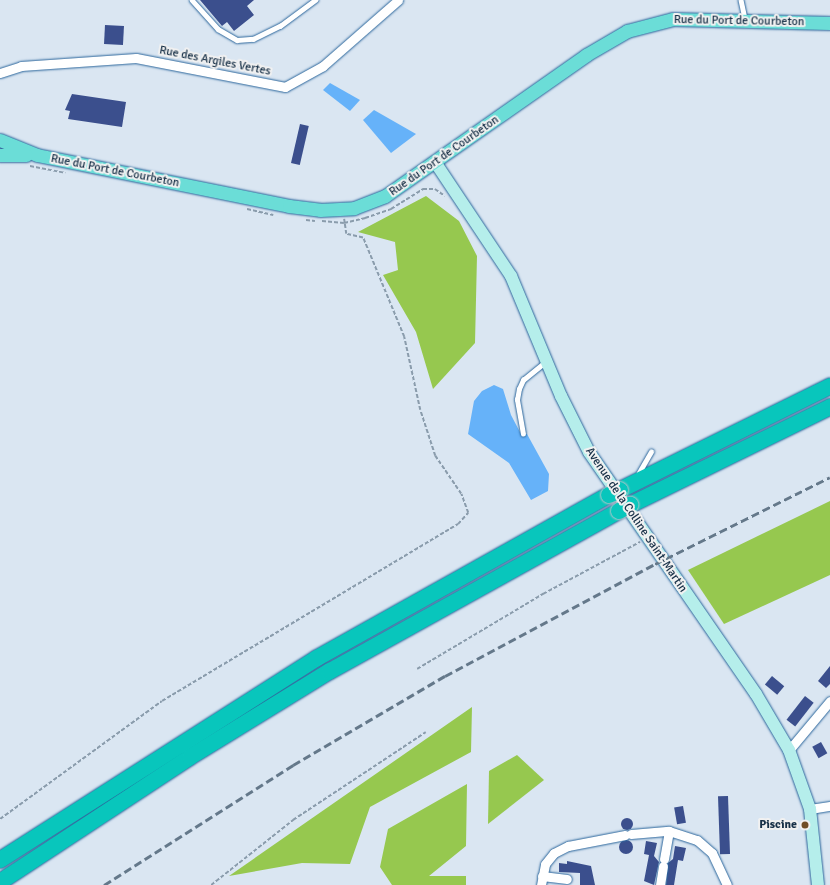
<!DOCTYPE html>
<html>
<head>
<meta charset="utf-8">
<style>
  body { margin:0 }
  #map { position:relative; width:830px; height:885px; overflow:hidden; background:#dae6f2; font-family:Signika,sans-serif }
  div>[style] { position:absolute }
  .forest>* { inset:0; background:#96c84f }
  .water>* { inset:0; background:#66b2f9 }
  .building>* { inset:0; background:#3b4f8d; transform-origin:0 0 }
  .round { border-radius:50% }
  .path>* { height:1.5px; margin-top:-0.75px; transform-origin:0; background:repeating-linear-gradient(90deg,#8a9cac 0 4px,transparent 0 6px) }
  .roads { filter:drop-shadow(0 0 1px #2b669c) drop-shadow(0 0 1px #2b669c) }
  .lane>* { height:4.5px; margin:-2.25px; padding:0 2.25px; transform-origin:2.25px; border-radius:2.25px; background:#fff }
  .street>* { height:9px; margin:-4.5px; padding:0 4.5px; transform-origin:4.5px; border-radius:4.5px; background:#fff }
  .secondary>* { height:12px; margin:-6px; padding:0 6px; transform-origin:6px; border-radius:6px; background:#b5eeeb }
  .primary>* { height:13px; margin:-6.5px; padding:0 6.5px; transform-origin:6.5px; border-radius:6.5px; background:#6bddd7 }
  .highway>* { height:16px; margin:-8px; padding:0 8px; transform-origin:8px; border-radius:8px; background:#08c6bc }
  .rail>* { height:2.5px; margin-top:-1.25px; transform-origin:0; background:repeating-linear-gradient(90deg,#64788a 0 8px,transparent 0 12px) }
  .bridges { filter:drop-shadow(0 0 1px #bec5cb) drop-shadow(0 0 1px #bec5cb) }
  .highway-bridge>* { height:16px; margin:-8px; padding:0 8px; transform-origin:8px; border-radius:8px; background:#08c6bc }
  .dots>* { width:11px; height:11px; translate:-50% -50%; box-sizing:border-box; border:2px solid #f1f1f1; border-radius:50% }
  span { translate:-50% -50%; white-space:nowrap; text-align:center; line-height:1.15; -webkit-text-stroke:4px #f1f1f1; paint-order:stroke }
  .street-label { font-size:12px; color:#173047 }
  .poi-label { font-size:12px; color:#173047; font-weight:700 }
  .right { translate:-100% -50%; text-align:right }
</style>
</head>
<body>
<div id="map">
  <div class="forest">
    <div style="clip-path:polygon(426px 196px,459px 221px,477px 256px,475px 343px,433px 389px,416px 332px,383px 275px,398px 270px,395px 242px,358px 232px)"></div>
    <div style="clip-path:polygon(830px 501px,830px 575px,724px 624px,688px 570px)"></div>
    <div style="clip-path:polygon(472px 707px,471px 752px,370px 807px,350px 864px,302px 863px,229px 876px)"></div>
    <div style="clip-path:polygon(517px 755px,544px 780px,488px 824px,489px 771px)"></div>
    <div style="clip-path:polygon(467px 784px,466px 846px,429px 876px,466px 876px,466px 885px,392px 885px,380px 867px,388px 829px)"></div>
  </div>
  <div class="water">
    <div style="clip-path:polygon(330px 83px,360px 100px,350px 111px,323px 90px)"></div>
    <div style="clip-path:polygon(374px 110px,416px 134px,391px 153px,363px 120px)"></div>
    <div style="clip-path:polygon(494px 385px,503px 389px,511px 415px,521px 434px,527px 434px,549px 474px,548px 491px,531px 500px,509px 463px,468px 434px,474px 401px,482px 391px)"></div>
  </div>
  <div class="building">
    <div style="clip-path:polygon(200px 0,254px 0,247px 6px,254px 15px,234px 31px,227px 22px,222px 26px)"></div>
    <div style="left:105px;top:25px;width:19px;height:19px;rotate:3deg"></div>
    <div style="clip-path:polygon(72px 94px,126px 102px,122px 127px,68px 119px,70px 111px,65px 110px)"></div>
    <div style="left:300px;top:124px;width:9px;height:40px;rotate:13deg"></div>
    <div style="clip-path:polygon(830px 666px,830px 684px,826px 688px,818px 681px)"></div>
    <div style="left:772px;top:676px;width:16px;height:11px;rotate:40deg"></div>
    <div style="left:805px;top:696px;width:11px;height:30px;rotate:38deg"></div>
    <div style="left:821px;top:742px;width:13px;height:10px;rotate:61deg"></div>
    <div style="left:728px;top:796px;width:58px;height:10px;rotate:88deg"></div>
    <div style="left:683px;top:806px;width:17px;height:9px;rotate:80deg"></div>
    <div class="round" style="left:621px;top:818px;width:12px;height:12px"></div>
    <div class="round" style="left:619px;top:840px;width:14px;height:14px"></div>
    <div style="clip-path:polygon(646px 841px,657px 843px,654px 856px,659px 862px,654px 885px,644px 881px,649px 855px,644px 854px)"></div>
    <div style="clip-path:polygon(675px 846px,686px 848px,683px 861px,678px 860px,674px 885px,666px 885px,668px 863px,673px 859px)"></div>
    <div style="clip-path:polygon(567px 861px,591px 866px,595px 885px,580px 885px,580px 873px,559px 872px,559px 863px,567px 864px)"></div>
  </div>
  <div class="path">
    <div style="left:30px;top:166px;width:36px;rotate:11deg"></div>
    <div style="left:247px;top:209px;width:27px;rotate:13deg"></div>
    <div style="left:306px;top:220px;width:9px;rotate:6deg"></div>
    <div style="left:322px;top:221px;width:22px;rotate:5deg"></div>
    <div style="left:344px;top:223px;width:22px;rotate:-13deg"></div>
    <div style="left:365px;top:218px;width:28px;rotate:-19deg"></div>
    <div style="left:391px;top:209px;width:38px;rotate:-32deg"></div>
    <div style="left:423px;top:189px;width:12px"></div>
    <div style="left:435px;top:189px;width:12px;rotate:35deg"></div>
    <div style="left:417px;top:669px;width:147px;rotate:-30.8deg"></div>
    <div style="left:543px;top:594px;width:110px;rotate:-28.2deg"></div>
    <div style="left:0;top:819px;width:200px;rotate:-36.1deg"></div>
    <div style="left:162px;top:701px;width:345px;rotate:-30.9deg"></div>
    <div style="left:458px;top:524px;width:15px;rotate:-48deg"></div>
    <div style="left:468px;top:513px;width:20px;rotate:-110deg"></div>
    <div style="left:461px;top:494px;width:46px;rotate:-124.4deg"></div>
    <div style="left:435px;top:456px;width:48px;rotate:-108.1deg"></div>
    <div style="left:420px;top:410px;width:75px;rotate:-102.4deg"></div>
    <div style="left:404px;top:337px;width:107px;rotate:-112.5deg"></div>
    <div style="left:363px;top:238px;width:17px;rotate:-167deg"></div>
    <div style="left:346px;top:234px;width:15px;rotate:-98deg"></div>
    <div style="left:211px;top:885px;width:105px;rotate:-38.4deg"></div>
    <div style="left:293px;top:820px;width:159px;rotate:-33.5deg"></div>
  </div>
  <div class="roads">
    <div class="lane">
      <div style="left:192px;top:0;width:39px;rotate:48deg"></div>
      <div style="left:218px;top:29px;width:22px;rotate:30deg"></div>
      <div style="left:237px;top:40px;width:16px;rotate:-4deg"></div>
      <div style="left:253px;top:39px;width:30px;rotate:-26deg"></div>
      <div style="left:280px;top:26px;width:44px;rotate:-36.6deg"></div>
      <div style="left:741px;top:0;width:19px;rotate:78deg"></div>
      <div style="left:523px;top:434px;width:35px;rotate:-100deg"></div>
      <div style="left:517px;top:400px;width:11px;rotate:-80deg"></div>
      <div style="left:519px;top:389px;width:10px;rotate:-66deg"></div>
      <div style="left:523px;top:380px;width:28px;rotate:-39deg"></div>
      <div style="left:637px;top:476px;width:28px;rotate:-60deg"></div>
    </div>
    <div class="street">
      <div style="left:0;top:73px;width:22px;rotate:-18deg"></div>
      <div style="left:21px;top:66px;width:115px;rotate:-4deg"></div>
      <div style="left:136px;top:58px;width:152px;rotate:11deg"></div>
      <div style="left:285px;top:87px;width:43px;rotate:-28.9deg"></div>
      <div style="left:323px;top:66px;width:100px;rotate:-41.3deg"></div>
      <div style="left:789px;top:750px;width:64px;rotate:-50.1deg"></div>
      <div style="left:810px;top:809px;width:20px;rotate:-9deg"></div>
      <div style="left:631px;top:834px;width:38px;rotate:-5deg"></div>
      <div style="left:669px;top:831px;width:29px;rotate:18deg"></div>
      <div style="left:697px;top:840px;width:20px;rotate:41deg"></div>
      <div style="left:712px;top:853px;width:35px;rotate:65deg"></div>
      <div style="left:664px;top:859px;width:28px;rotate:-80deg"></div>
      <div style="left:542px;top:876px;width:25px;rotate:7deg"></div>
      <div style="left:541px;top:885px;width:21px;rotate:-79deg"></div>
      <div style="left:545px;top:864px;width:14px;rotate:-51deg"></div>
      <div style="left:554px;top:853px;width:16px;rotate:-27deg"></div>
      <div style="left:568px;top:846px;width:58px;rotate:-10.9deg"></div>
      <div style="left:660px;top:885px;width:19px;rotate:-81deg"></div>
    </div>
    <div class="secondary">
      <div style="left:435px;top:162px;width:137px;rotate:56.3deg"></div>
      <div style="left:511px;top:276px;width:130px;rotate:67.4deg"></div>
      <div style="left:561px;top:396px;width:63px;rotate:63.4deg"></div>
      <div style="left:589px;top:452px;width:294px;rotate:55.4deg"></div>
      <div style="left:756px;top:694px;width:65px;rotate:59.5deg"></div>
      <div style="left:789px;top:750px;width:63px;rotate:70.4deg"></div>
      <div style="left:810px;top:809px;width:76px;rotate:84deg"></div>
    </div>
    <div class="primary">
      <div style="left:0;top:140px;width:40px;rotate:22deg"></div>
      <div style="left:37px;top:155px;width:257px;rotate:11.4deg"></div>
      <div style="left:289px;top:206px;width:31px;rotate:7deg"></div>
      <div style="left:320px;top:210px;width:34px;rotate:-3deg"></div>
      <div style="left:354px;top:208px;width:33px;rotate:-21deg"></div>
      <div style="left:385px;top:196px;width:246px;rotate:-35deg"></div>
      <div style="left:586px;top:55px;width:48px;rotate:-30.3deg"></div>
      <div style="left:627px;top:31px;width:48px;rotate:-14.6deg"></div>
      <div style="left:673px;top:19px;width:157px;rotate:1.5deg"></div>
      <div style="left:0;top:155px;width:26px"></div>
    </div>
    <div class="highway">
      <div style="left:620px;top:490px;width:234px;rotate:-26.3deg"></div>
      <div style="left:630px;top:505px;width:223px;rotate:-26.1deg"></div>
      <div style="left:0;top:860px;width:376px;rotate:-32.5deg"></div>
      <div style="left:317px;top:658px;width:334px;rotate:-29.2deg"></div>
      <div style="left:0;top:882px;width:227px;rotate:-33.3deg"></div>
      <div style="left:190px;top:757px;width:164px;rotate:-31.6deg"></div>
      <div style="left:330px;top:671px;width:330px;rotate:-29deg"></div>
    </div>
  </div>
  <div class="rail">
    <div style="left:104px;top:885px;width:224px;rotate:-32.4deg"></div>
    <div style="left:293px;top:765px;width:176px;rotate:-30.4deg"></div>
    <div style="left:445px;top:676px;width:238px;rotate:-28.1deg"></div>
    <div style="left:655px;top:564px;width:195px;rotate:-26.4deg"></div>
  </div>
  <div class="bridges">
    <div class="highway-bridge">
      <div style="left:609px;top:495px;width:12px;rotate:-24deg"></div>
      <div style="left:619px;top:511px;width:13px;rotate:-29deg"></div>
    </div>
  </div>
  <div class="dots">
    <div style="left:805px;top:825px;background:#704e26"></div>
  </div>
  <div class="street-label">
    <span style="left:739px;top:21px;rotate:1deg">Rue du Port de Courbeton</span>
    <span style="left:215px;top:61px;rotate:11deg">Rue des Argiles Vertes</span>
    <span style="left:444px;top:156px;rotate:-35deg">Rue du Port de Courbeton</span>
    <span style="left:115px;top:171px;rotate:11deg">Rue du Port de Courbeton</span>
    <span style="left:636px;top:520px;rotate:56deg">Avenue de la Colline Saint-Martin</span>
  </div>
  <div class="poi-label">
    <span class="right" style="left:797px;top:825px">Piscine</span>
  </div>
</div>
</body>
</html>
